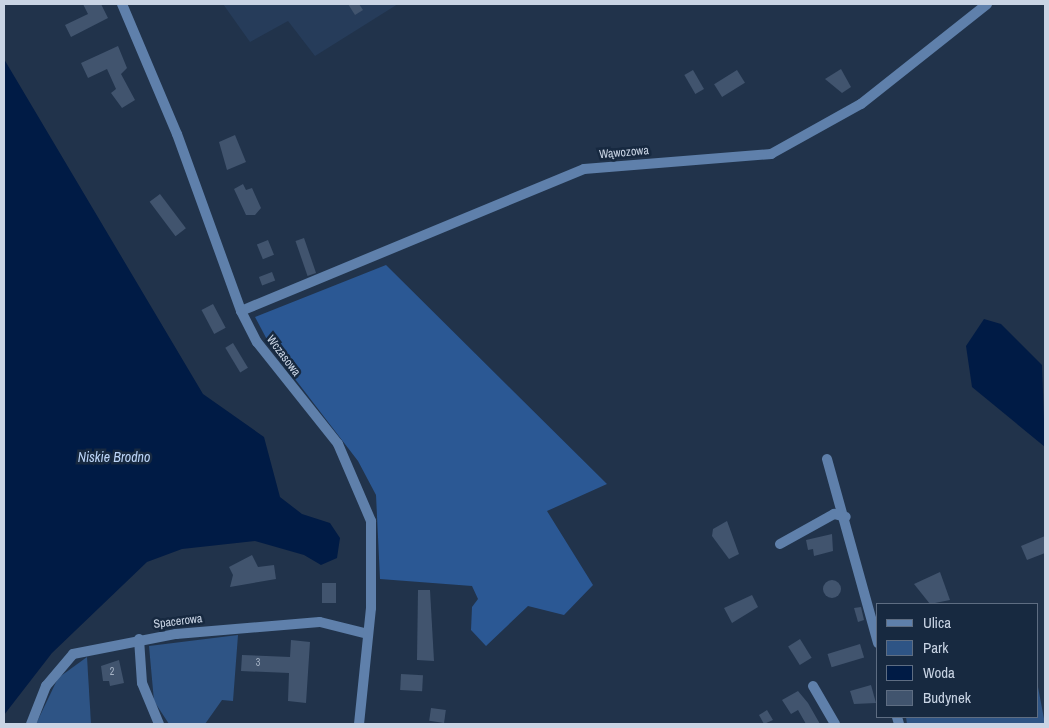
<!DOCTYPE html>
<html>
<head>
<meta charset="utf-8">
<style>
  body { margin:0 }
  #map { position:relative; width:1049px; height:728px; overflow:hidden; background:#21334b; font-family:"Archivo Narrow",sans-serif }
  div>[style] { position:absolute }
  .built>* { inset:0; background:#263c5a }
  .green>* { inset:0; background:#2e5485 }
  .forest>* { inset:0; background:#2b5894 }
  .water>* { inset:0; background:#001b45 }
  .building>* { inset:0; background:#41546e; transform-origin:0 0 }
  .round { border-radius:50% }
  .minor>* { height:10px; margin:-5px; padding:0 5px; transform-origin:5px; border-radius:5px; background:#5f80ab }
  .tertiary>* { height:10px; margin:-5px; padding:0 5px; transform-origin:5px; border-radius:5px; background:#5f80ab }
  span { translate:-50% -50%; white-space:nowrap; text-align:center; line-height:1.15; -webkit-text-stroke:5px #172940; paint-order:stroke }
  .number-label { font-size:10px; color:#a7b4c6 }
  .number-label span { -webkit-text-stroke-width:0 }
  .street-label { font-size:12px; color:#c9d4e4 }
  .water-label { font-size:14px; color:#bcd5f8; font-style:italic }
  .frame { position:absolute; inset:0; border:5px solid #c9d4e4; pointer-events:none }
  .legend { position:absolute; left:876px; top:603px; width:162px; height:115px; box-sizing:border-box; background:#172940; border:1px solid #5e6d82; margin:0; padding:6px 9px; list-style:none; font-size:15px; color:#c9d4e4 }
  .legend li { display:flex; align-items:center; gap:10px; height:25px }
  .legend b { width:25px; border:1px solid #5e6d82 }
</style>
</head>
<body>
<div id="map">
  <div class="built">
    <div style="clip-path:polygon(223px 4px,398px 4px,315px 56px,288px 21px,250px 42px)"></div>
  </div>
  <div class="green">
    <div style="clip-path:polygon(238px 635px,233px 701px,222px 700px,205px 724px,169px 724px,154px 701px,149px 646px)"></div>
    <div style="clip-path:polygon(87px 657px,91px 724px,36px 724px,58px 678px)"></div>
    <div style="clip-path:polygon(1038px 687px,1045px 724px,907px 724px,906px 717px,1038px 717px)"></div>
  </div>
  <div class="forest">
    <div style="clip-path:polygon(386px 265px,607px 484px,547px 511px,593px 585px,564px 615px,528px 606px,486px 646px,471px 630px,472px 607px,478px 599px,472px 586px,380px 579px,376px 495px,358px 461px,272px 349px,255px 317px)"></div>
  </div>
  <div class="water">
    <div style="clip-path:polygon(4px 59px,203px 394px,264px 437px,280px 497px,302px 514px,330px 523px,340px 538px,337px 558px,321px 565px,304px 555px,255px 541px,182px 549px,147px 562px,52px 653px,4px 715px)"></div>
    <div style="clip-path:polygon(984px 319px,1001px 324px,1042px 365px,1045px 447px,972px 387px,966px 346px)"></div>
  </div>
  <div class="building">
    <div style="clip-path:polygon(83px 4px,101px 4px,108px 18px,71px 37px,65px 25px,88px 14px)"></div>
    <div style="clip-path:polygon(348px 4px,359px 4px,363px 10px,355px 15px)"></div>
    <div style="clip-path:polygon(118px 46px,127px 68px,121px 74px,135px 100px,122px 108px,111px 93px,116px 89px,107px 69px,88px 78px,81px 63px)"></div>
    <div style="clip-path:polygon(841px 69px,851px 87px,842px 93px,825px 79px)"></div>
    <div style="left:693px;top:70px;width:22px;height:10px;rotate:60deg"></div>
    <div style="left:737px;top:70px;width:15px;height:27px;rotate:58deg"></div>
    <div style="clip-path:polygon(235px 135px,246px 162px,227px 170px,219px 142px)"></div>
    <div style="clip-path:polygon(243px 184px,246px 190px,252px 188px,261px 208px,255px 215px,246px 215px,234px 189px)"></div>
    <div style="left:160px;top:194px;width:43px;height:13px;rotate:53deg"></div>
    <div style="left:304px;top:238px;width:37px;height:9px;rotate:71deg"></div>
    <div style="left:268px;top:240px;width:16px;height:12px;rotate:68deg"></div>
    <div style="left:272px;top:272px;width:9px;height:14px;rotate:69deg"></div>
    <div style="left:213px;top:304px;width:27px;height:13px;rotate:62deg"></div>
    <div style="left:233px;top:343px;width:29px;height:9px;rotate:59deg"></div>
    <div style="clip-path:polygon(727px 521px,739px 554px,729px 559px,712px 536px,713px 529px)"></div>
    <div style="clip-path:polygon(832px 534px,833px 551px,814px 556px,813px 549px,808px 550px,806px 540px)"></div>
    <div style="clip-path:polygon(1045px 536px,1045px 553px,1027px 560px,1021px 546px)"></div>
    <div style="clip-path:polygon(252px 555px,258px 567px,274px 565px,276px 579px,230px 587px,233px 575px,229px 567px)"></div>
    <div style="clip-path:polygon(940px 572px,950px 600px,930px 604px,914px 584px)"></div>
    <div class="round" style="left:823px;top:580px;width:18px;height:18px"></div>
    <div style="left:322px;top:583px;width:14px;height:20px"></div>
    <div style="clip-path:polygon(418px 590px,430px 590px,434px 661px,417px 660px)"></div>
    <div style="clip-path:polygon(752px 595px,758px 607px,732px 623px,724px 608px)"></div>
    <div style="clip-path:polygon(861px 607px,864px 620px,858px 622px,854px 608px)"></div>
    <div style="left:800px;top:639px;width:22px;height:14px;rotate:58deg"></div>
    <div style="clip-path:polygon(291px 640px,310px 642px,306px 703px,288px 701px,289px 673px,241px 671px,242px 655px,290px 657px)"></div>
    <div style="left:860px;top:644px;width:14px;height:34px;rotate:73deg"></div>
    <div style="clip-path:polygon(119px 660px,124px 683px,110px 686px,109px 681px,103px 681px,101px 666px)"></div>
    <div style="left:401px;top:674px;width:22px;height:16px;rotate:3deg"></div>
    <div style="clip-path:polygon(871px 685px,876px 703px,854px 704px,850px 691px)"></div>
    <div style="clip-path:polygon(798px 691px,808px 703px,820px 724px,806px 724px,798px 710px,791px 714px,782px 700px)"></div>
    <div style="left:431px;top:708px;width:15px;height:13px;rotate:8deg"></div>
    <div style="clip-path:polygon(767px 710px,773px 720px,764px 724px,759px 715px)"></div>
  </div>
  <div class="minor">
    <div style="left:241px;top:311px;width:371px;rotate:-22.5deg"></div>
    <div style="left:584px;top:169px;width:188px;rotate:-4.6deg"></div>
    <div style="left:771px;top:154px;width:103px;rotate:-29.1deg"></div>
    <div style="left:861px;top:104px;width:161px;rotate:-38.4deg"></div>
    <div style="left:827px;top:459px;width:191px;rotate:74.5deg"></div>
    <div style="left:780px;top:544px;width:62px;rotate:-29.1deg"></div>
    <div style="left:834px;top:514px;width:12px;rotate:14deg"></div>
    <div style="left:139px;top:639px;width:44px;rotate:86.1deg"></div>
    <div style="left:142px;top:683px;width:44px;rotate:67.5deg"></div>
    <div style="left:813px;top:686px;width:44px;rotate:59.9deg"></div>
    <div style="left:897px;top:717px;width:7px;rotate:74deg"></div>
    <div style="left:31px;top:724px;width:41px;rotate:-68.5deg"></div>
    <div style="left:46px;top:686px;width:42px;rotate:-49.8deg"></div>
    <div style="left:73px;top:654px;width:105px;rotate:-11deg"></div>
    <div style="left:176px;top:634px;width:144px;rotate:-4.8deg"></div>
    <div style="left:320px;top:622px;width:49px;rotate:14deg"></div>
  </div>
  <div class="tertiary">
    <div style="left:122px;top:4px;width:141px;rotate:67.1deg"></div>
    <div style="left:177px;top:134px;width:188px;rotate:70.1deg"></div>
    <div style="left:241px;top:311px;width:35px;rotate:63deg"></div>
    <div style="left:257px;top:342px;width:130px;rotate:51.5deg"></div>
    <div style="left:338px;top:444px;width:84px;rotate:66.8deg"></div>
    <div style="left:371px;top:521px;width:87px;rotate:90deg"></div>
    <div style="left:371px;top:608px;width:117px;rotate:95.9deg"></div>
  </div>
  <div class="number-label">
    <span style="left:258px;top:663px">3</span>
    <span style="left:112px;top:672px">2</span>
  </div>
  <div class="street-label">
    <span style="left:624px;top:153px;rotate:-5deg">Wąwozowa</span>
    <span style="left:283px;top:356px;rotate:53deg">Wczasowa</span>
    <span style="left:178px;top:622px;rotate:-7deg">Spacerowa</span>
  </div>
  <div class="water-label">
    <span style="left:114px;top:457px">Niskie Brodno</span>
  </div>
  <div class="frame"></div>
  <ul class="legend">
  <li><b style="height:6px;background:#5f80ab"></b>Ulica</li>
  <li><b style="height:14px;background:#2e5485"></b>Park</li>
  <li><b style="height:14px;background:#001b45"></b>Woda</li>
  <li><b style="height:14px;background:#41546e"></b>Budynek</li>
  </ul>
</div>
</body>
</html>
